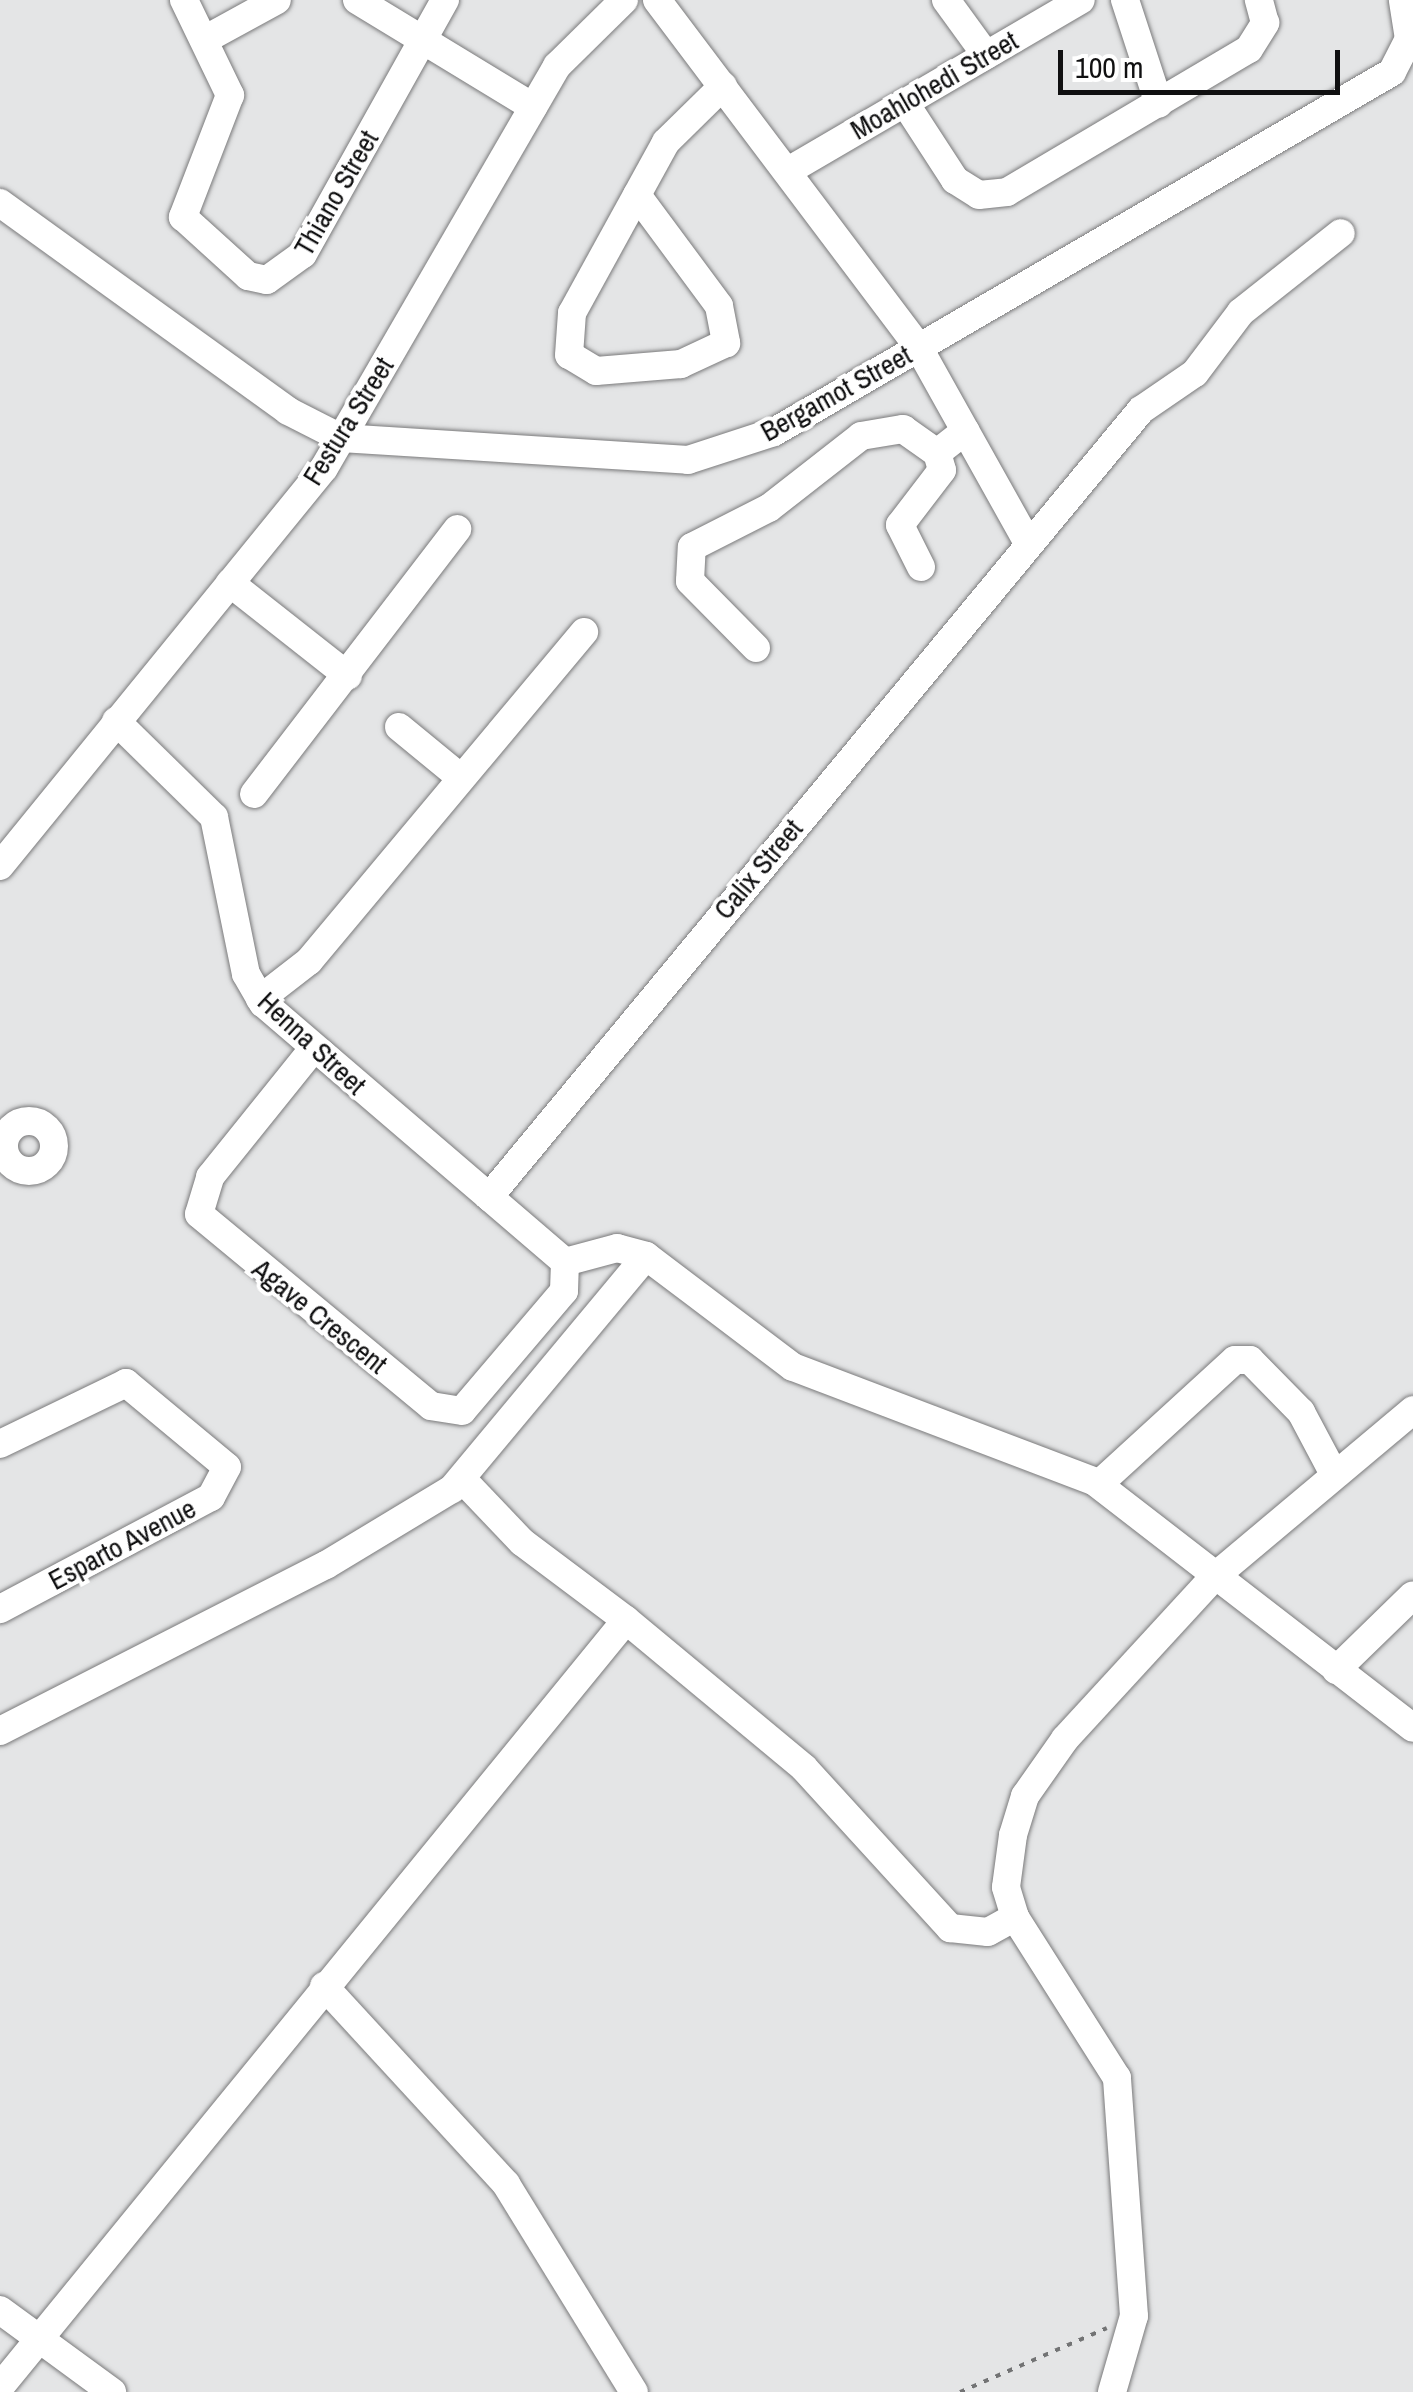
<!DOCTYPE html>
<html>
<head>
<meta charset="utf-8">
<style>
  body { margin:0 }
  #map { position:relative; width:1413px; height:2392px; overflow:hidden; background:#e4e5e6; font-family:"Archivo Narrow",sans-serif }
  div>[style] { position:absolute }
  .path>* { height:4px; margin-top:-2px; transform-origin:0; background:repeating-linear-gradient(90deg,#727374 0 5px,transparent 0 13px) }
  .roads { filter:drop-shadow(0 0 2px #7a7a7b) drop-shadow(0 0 2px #7a7a7b) }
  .minor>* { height:28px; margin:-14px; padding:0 14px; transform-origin:14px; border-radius:14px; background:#fff }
  .minor>.ring { margin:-14px; padding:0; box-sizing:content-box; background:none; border:28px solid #fff; border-radius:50% }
  span { translate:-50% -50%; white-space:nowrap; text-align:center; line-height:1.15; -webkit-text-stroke:8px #fff; paint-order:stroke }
  .street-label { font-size:28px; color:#101011 }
  .scale { position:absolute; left:1058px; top:50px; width:282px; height:45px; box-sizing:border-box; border:5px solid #101011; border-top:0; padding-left:12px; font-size:30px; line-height:35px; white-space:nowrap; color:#101011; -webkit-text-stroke:8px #fff; paint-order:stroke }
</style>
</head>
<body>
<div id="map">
  <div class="path">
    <div style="left:960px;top:2392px;width:160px;rotate:-23.5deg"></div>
  </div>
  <div class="roads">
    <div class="minor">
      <div style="left:184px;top:0;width:106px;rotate:64.2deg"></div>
      <div style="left:230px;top:95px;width:131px;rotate:111.1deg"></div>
      <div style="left:183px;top:217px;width:88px;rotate:42.2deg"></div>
      <div style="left:248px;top:276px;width:19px;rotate:12deg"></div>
      <div style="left:267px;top:280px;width:44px;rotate:-35.8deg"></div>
      <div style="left:303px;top:254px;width:291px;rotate:-60.8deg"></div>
      <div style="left:357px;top:0;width:206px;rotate:31.3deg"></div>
      <div style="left:657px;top:0;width:436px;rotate:53deg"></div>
      <div style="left:919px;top:348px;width:221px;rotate:60.8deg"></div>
      <div style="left:946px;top:0;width:68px;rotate:54deg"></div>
      <div style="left:1125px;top:0;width:109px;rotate:71.9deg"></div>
      <div style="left:204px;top:40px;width:83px;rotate:-28.7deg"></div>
      <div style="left:905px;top:103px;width:92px;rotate:57deg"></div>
      <div style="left:955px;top:180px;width:28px;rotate:32deg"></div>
      <div style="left:979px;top:195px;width:28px;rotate:-6deg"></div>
      <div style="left:1007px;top:192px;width:281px;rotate:-30.6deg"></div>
      <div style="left:1249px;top:49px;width:31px;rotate:-58deg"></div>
      <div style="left:1265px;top:23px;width:24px;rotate:-105deg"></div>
      <div style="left:788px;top:171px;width:339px;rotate:-30.3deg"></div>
      <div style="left:637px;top:195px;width:138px;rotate:53.5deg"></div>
      <div style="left:719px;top:306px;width:38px;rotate:79deg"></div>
      <div style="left:726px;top:343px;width:50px;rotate:155deg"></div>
      <div style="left:681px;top:364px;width:85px;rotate:175.3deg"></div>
      <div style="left:596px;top:371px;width:31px;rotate:-149deg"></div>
      <div style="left:569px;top:355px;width:42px;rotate:-85.9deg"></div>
      <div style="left:572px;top:313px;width:195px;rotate:-61.2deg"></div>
      <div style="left:666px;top:142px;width:80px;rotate:-44.5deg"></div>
      <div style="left:0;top:203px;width:355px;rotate:35.8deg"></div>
      <div style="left:288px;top:411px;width:59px;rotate:27deg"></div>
      <div style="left:341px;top:438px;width:348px;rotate:3.6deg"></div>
      <div style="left:688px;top:460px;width:90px;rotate:-18deg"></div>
      <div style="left:774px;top:432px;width:715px;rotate:-30.22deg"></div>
      <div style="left:1392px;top:72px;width:37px;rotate:-63deg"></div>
      <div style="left:1409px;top:39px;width:39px;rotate:-99deg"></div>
      <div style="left:921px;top:567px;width:47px;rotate:-116.6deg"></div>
      <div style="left:900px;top:525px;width:69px;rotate:-52.6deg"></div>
      <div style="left:942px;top:470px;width:18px;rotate:-106deg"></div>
      <div style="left:230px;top:583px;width:150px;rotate:38.2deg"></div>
      <div style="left:756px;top:648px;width:94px;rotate:-134.6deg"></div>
      <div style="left:690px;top:581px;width:34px;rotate:-87deg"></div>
      <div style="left:692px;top:547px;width:86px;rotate:-26.9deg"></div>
      <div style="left:769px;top:508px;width:117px;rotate:-38deg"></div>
      <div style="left:861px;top:436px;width:43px;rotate:-9.5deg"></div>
      <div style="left:903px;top:429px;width:42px;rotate:35.2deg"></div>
      <div style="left:937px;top:453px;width:36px;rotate:-38deg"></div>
      <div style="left:116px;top:721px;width:137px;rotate:44.4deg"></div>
      <div style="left:214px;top:817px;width:160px;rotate:78.5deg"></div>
      <div style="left:246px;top:974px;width:34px;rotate:60deg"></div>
      <div style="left:263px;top:1003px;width:398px;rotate:40.6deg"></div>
      <div style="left:565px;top:1262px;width:29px;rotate:92deg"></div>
      <div style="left:564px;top:1291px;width:157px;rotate:130.4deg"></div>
      <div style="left:462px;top:1411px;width:31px;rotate:-171deg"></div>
      <div style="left:431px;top:1406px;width:301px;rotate:-140.4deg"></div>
      <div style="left:199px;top:1214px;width:39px;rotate:-73deg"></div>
      <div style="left:210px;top:1177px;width:164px;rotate:-51.2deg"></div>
      <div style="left:399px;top:727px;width:80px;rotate:39.4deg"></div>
      <div style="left:254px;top:794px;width:334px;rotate:-52.5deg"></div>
      <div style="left:0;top:866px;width:513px;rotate:-50.85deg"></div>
      <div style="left:324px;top:468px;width:465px;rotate:-59.9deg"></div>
      <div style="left:557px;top:66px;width:94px;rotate:-44.6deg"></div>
      <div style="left:260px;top:999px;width:62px;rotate:-37.8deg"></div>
      <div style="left:309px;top:961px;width:429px;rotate:-50.1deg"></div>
      <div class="ring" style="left:4px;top:1121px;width:22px;height:22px"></div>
      <div style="left:489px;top:1197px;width:1022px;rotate:-50.36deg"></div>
      <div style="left:1141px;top:410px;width:65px;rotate:-34.4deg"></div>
      <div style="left:1195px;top:373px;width:76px;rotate:-53deg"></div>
      <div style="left:1241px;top:312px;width:127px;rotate:-38.3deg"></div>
      <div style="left:565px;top:1262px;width:54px;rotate:-15.1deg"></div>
      <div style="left:617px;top:1248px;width:30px;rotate:15deg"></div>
      <div style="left:646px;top:1256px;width:184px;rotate:37.1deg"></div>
      <div style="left:793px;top:1367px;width:323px;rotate:20.8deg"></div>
      <div style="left:1095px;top:1482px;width:402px;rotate:37.7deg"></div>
      <div style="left:0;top:1444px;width:140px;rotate:-25.8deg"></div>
      <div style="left:126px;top:1383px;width:131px;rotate:39.7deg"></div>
      <div style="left:227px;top:1467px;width:34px;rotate:118deg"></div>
      <div style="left:211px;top:1497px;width:239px;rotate:152deg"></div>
      <div style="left:462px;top:1479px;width:87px;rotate:46.4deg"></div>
      <div style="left:522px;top:1542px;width:130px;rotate:36.9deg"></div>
      <div style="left:1099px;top:1484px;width:184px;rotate:-42.4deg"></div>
      <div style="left:1235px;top:1360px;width:15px"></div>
      <div style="left:1250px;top:1360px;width:73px;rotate:45.6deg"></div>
      <div style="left:1301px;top:1412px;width:70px;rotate:62deg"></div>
      <div style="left:1336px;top:1670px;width:107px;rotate:-44.2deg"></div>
      <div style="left:0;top:1731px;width:366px;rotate:-27deg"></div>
      <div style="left:326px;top:1565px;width:147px;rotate:-31.1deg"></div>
      <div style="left:452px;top:1489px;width:303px;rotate:-50.2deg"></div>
      <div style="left:324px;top:1986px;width:269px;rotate:47.4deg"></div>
      <div style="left:506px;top:2184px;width:244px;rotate:58.4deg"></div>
      <div style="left:0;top:2310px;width:139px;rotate:36.2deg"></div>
      <div style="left:0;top:2387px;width:990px;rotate:-50.78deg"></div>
      <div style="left:626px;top:1620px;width:231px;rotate:39.7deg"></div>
      <div style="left:804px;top:1768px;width:217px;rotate:47.6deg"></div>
      <div style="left:950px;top:1928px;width:38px;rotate:6deg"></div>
      <div style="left:988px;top:1932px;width:31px;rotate:-29deg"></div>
      <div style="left:1112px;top:2392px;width:79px;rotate:-73.9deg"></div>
      <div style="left:1134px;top:2316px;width:239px;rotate:-94.1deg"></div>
      <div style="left:1117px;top:2078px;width:191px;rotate:-122.4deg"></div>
      <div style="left:1015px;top:1917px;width:31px;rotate:-107deg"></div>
      <div style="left:1006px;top:1887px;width:52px;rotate:-82.3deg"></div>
      <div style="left:1013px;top:1835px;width:41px;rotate:-72.9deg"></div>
      <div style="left:1025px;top:1796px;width:70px;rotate:-54.9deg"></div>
      <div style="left:1065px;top:1739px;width:219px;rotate:-47.4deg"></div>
      <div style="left:1213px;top:1578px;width:261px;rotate:-40deg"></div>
    </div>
  </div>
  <div class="street-label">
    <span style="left:934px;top:85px;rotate:-30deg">Moahlohedi Street</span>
    <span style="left:336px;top:193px;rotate:-60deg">Thiano Street</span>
    <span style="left:836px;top:393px;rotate:-29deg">Bergamot Street</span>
    <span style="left:348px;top:421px;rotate:-58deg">Festura Street</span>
    <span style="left:758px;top:869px;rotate:-50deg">Calix Street</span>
    <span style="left:312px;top:1043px;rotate:43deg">Henna Street</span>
    <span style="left:320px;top:1316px;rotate:39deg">Agave Crescent</span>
    <span style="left:122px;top:1544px;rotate:-28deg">Esparto Avenue</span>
  </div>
  <div class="scale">100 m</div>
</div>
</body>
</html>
